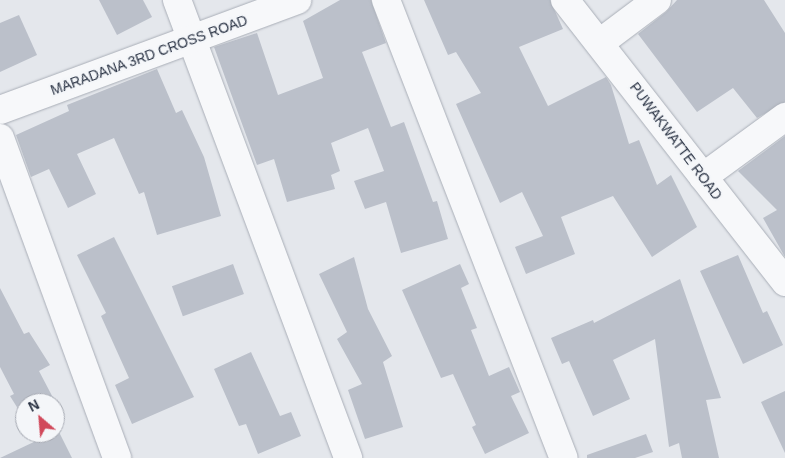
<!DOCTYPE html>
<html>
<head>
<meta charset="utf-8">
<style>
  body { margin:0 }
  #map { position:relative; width:785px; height:458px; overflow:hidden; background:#e4e7ec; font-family:Helvetica,sans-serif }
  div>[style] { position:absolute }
  .building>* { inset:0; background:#bbc0ca; transform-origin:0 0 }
  .roads { filter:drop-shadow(0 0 1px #a9aeb7) drop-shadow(0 0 1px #a9aeb7) }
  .street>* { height:28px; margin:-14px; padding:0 14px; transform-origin:14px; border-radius:14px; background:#f7f8fa }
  span { translate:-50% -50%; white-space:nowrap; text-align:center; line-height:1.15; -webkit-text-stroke:4px #f4f6f9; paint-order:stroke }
  .street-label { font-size:14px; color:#2b3445 }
  .north { position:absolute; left:15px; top:393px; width:50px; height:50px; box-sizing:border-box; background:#f4f6f9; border:1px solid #a4a8b1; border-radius:50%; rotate:333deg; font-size:14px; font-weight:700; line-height:20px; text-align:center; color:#2b3445 }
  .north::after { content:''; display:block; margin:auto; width:18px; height:22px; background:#d1495b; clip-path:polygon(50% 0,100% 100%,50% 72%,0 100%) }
</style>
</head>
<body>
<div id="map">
  <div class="building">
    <div style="clip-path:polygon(99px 0,143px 0,152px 17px,117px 35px)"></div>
    <div style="clip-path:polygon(340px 0,371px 0,386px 43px,362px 52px,391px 127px,404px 122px,433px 202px,437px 201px,448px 239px,401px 253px,386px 202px,365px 209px,354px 181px,384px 171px,368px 128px,331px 143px,340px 171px,331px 175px,335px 189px,287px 202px,274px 159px,257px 165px,214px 47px,257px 33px,278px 95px,323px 78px,303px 21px)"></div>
    <div style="clip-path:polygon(424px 0,550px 0,563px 29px,519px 47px,548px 106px,606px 77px,611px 85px,629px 144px,639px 140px,657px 185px,671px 175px,697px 227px,652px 257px,613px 196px,561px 217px,575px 254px,526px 274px,515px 247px,543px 236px,522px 192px,500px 203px,456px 104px,481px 93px,456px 52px,448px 55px)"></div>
    <div style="clip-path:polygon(677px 0,764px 0,785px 33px,785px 102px,757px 118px,733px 88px,697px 112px,638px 34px,666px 12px)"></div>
    <div style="clip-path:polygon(19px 15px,37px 55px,0 72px,0 23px)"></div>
    <div style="clip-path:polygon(157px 69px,176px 113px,182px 110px,204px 157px,221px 216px,157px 235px,144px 192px,139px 194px,114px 138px,77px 154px,96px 194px,68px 208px,49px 169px,31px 177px,16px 135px,69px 111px,67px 105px)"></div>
    <div style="clip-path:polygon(785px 136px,785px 257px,763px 218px,777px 210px,738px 171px)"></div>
    <div style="clip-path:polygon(114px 237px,194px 397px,132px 424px,115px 385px,129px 378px,101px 316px,106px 313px,77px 255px)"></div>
    <div style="clip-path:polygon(738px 255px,763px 313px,767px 311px,783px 345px,743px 364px,700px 271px)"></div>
    <div style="clip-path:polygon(354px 257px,368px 309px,392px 356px,383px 362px,403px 427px,365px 439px,348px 390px,362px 384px,337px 339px,347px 332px,319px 274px)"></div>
    <div style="left:233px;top:264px;width:32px;height:65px;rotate:70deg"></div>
    <div style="clip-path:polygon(460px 264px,469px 284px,461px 288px,477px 328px,471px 330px,489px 376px,509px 367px,520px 392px,511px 396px,529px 433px,485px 454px,472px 427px,476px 425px,453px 374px,441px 378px,402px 290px)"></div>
    <div style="clip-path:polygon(680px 279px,721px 398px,706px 400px,719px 458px,682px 458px,679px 443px,669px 447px,655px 339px,613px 360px,630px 399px,593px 416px,569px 361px,562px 364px,551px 338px,593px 320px,594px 323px)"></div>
    <div style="clip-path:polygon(0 288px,24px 334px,29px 332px,50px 365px,39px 371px,60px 411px,55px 413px,55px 403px,25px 403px,25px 420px,10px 396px,14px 394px,0 367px)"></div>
    <div style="clip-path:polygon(251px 352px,280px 416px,291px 412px,301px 436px,258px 454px,246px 424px,239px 426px,214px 369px)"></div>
    <div style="clip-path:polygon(785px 391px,785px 453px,761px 402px)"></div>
    <div style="clip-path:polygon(55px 424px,72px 458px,0 458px,38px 440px,33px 433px,55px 433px)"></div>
    <div style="clip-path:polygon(646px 434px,653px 452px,635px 458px,587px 458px,587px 455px)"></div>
  </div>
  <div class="roads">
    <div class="street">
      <div style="left:177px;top:0;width:489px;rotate:69.5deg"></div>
      <div style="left:386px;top:0;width:491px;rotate:68.8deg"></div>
      <div style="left:565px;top:0;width:358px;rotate:52deg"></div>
      <div style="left:601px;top:42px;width:70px;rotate:-36.9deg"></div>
      <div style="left:0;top:110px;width:317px;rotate:-20.3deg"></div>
      <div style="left:0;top:138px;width:341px;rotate:69.9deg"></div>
      <div style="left:703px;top:177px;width:102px;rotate:-36.2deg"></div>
    </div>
  </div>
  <div class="street-label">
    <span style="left:149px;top:55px;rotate:-20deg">MARADANA 3RD CROSS ROAD</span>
    <span style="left:676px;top:141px;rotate:53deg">PUWAKWATTE ROAD</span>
  </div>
  <div class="north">N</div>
</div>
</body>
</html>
